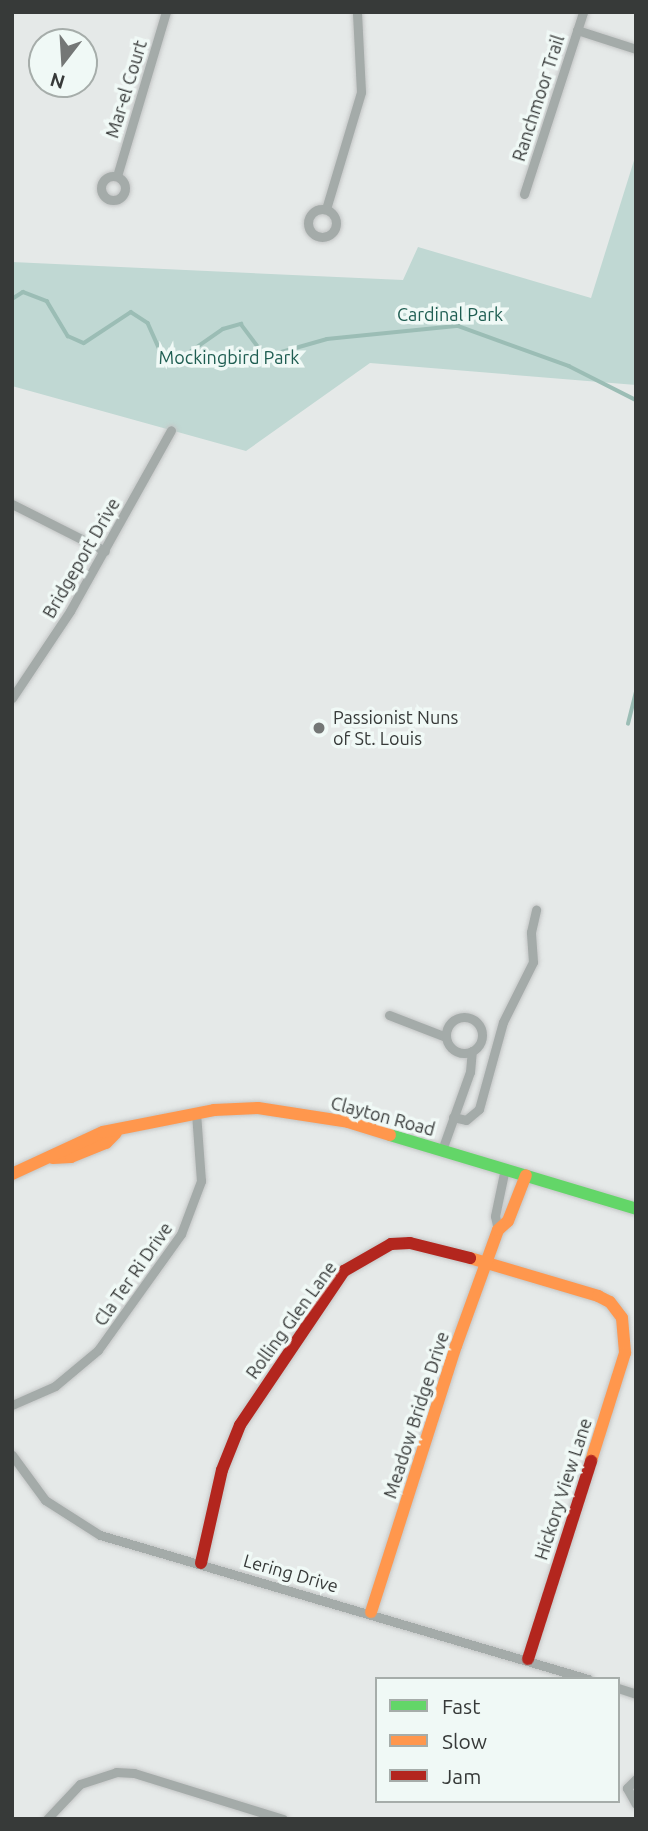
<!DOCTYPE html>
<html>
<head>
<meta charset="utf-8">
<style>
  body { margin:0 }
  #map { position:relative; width:648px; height:1831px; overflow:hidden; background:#e5e9e8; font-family:Ubuntu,sans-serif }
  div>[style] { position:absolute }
  .green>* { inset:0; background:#c0d8d3 }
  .stream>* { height:3.5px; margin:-1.75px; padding:0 1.75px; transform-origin:1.75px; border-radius:1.75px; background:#9bbdb5 }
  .roads { filter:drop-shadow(0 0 2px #c3c5c5) drop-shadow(0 0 2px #c3c5c5) }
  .street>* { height:9px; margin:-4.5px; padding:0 4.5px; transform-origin:4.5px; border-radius:4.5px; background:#a4aba9 }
  .street>.ring { margin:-4.5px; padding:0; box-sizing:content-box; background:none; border:9px solid #a4aba9; border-radius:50% }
  .fast>* { height:12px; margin:-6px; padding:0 6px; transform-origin:6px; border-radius:6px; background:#63d668 }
  .slow>* { height:12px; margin:-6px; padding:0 6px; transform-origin:6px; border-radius:6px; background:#ff974d }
  .jam>* { height:12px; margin:-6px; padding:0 6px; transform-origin:6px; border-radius:6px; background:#b3261e }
  .dots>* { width:19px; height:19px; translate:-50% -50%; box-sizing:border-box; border:4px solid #f0f9f6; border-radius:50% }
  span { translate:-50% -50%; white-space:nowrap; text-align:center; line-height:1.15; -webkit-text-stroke:7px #f0f9f6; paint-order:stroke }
  .street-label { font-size:18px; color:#373a39 }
  .park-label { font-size:18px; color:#1e5d51 }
  .poi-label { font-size:18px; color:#373a39 }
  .left { translate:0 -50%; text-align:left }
  .frame { position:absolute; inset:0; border:14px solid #373a39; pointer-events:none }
  .legend { position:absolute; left:375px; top:1677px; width:245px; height:126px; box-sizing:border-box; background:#f0f9f6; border:2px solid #a6adaa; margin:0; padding:9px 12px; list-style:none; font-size:21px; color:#373a39 }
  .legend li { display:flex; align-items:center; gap:14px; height:35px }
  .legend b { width:35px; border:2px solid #a6adaa }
  .north { position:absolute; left:28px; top:28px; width:70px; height:70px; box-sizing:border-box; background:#f0f9f6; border:2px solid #a6adaa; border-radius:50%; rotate:197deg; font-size:19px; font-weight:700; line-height:28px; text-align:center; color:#373a39 }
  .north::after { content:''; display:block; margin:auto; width:24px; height:32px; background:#747776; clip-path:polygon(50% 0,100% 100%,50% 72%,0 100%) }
</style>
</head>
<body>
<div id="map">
  <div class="green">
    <div style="clip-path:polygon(636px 154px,636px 385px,370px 363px,246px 451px,12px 386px,12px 262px,403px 280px,418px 247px,591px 298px)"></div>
  </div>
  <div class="stream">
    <div style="left:12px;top:299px;width:13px;rotate:-32deg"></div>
    <div style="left:23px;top:292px;width:26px;rotate:21deg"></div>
    <div style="left:47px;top:301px;width:41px;rotate:59deg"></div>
    <div style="left:68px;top:336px;width:17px;rotate:24deg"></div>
    <div style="left:84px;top:343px;width:56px;rotate:-33.4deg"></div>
    <div style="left:131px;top:312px;width:20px;rotate:33deg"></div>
    <div style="left:148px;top:323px;width:34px;rotate:66deg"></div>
    <div style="left:162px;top:354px;width:19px;rotate:16deg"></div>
    <div style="left:180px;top:359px;width:52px;rotate:-34.9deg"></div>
    <div style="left:223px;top:329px;width:19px;rotate:-16deg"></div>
    <div style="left:241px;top:324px;width:30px;rotate:53deg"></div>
    <div style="left:259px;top:348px;width:14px;rotate:30deg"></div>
    <div style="left:271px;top:355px;width:58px;rotate:-15.9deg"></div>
    <div style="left:327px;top:339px;width:132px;rotate:-5.7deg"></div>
    <div style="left:458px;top:326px;width:118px;rotate:19.8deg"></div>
    <div style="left:569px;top:366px;width:75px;rotate:26.9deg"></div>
    <div style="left:628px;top:724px;width:32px;rotate:-76deg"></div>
  </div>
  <div class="roads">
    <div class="street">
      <div style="left:577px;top:30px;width:62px;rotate:17.9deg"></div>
      <div class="ring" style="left:101px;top:176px;width:15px;height:15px"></div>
      <div style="left:117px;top:176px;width:171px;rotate:-73.4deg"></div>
      <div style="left:524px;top:194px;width:191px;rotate:-72deg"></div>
      <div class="ring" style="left:308px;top:209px;width:19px;height:19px"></div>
      <div style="left:326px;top:209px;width:122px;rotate:-73.3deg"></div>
      <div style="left:361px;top:92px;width:80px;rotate:-92.9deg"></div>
      <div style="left:12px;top:504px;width:104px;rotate:26.8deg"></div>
      <div style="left:12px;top:698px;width:105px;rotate:-56.3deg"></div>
      <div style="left:70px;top:611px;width:207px;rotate:-60.8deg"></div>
      <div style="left:389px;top:1015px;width:61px;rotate:21.1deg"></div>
      <div class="ring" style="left:446px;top:1017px;width:27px;height:27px"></div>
      <div style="left:453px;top:1117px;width:13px;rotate:13deg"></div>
      <div style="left:466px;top:1120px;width:17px;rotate:-40deg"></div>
      <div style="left:479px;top:1109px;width:90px;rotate:-74.6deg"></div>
      <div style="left:503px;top:1022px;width:67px;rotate:-63.4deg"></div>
      <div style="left:533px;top:962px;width:30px;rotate:-94deg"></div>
      <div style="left:531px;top:932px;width:23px;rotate:-77deg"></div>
      <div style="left:442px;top:1150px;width:83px;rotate:-70.3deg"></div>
      <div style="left:470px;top:1072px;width:21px;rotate:-85deg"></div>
      <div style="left:498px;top:1230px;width:14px;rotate:-102deg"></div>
      <div style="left:495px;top:1216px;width:49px;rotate:-78.2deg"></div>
      <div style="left:12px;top:1405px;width:47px;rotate:-23.8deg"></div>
      <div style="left:55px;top:1386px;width:56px;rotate:-39.9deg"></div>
      <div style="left:98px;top:1350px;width:143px;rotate:-54.4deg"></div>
      <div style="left:181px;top:1234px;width:57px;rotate:-69.3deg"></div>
      <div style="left:201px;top:1181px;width:68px;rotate:-94.2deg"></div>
      <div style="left:12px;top:1455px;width:56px;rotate:53.7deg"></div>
      <div style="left:45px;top:1500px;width:65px;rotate:32.5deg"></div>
      <div style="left:100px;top:1535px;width:509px;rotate:16.44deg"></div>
      <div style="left:618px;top:1688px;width:19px;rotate:18deg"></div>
      <div style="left:636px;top:1779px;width:13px;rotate:135deg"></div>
      <div style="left:627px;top:1788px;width:18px;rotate:61deg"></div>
      <div style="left:47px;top:1819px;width:48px;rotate:-46.7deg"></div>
      <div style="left:80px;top:1784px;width:38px;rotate:-18deg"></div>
      <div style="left:116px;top:1772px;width:18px;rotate:3deg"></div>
      <div style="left:134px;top:1773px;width:156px;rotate:17.2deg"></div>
    </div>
    <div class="fast">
      <div style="left:390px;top:1135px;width:257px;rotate:16.7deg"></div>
    </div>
    <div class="slow">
      <div style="left:53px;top:1158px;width:18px;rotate:-3deg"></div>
      <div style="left:71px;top:1157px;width:38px;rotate:-22deg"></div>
      <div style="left:106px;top:1143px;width:14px;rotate:-45deg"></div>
      <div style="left:12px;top:1174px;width:100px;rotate:-24.8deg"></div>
      <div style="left:103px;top:1132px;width:113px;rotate:-11.2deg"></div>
      <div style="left:214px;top:1110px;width:44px;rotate:-2.6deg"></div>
      <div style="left:258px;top:1108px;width:91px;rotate:8.8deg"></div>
      <div style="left:348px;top:1122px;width:44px;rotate:17.2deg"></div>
      <div style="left:470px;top:1258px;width:134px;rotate:16.5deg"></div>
      <div style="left:598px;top:1296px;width:13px;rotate:27deg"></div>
      <div style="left:610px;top:1302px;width:20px;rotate:53deg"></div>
      <div style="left:622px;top:1318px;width:35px;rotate:85deg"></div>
      <div style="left:625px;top:1353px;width:113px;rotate:107.5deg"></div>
      <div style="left:371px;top:1612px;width:279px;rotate:-72.3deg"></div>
      <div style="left:456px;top:1346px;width:123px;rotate:-70.1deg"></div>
      <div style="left:498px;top:1230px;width:13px;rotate:-42deg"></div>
      <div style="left:508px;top:1221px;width:49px;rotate:-68.6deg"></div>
    </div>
    <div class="jam">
      <div style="left:201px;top:1563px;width:95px;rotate:-77.3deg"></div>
      <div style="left:222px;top:1470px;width:48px;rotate:-68.2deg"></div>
      <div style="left:240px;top:1425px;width:186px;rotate:-56deg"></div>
      <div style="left:344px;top:1271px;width:54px;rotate:-29.9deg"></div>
      <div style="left:391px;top:1244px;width:19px;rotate:-3deg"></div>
      <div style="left:410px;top:1243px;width:62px;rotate:14deg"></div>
      <div style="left:528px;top:1659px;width:208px;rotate:-72.3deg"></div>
    </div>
  </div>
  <div class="dots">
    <div style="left:319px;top:728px;background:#747776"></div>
  </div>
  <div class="street-label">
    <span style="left:126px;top:89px;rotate:-73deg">Mar-el Court</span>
    <span style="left:538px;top:98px;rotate:-72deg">Ranchmoor Trail</span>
    <span style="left:81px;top:558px;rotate:-60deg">Bridgeport Drive</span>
    <span style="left:383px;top:1116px;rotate:15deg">Clayton Road</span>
    <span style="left:133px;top:1274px;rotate:-55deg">Cla Ter Ri Drive</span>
    <span style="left:291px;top:1320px;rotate:-54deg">Rolling Glen Lane</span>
    <span style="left:416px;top:1415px;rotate:-72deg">Meadow Bridge Drive</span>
    <span style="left:563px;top:1489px;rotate:-72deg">Hickory View Lane</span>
    <span style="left:291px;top:1573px;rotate:16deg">Lering Drive</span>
  </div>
  <div class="park-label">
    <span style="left:450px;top:314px">Cardinal Park</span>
    <span style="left:229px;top:357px">Mockingbird Park</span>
  </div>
  <div class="poi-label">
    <span class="left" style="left:333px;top:728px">Passionist Nuns<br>of St. Louis</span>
  </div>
  <div class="frame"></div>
  <ul class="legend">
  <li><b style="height:9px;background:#63d668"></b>Fast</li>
  <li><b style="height:9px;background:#ff974d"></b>Slow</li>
  <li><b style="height:9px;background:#b3261e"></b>Jam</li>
  </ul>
  <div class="north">N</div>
</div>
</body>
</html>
